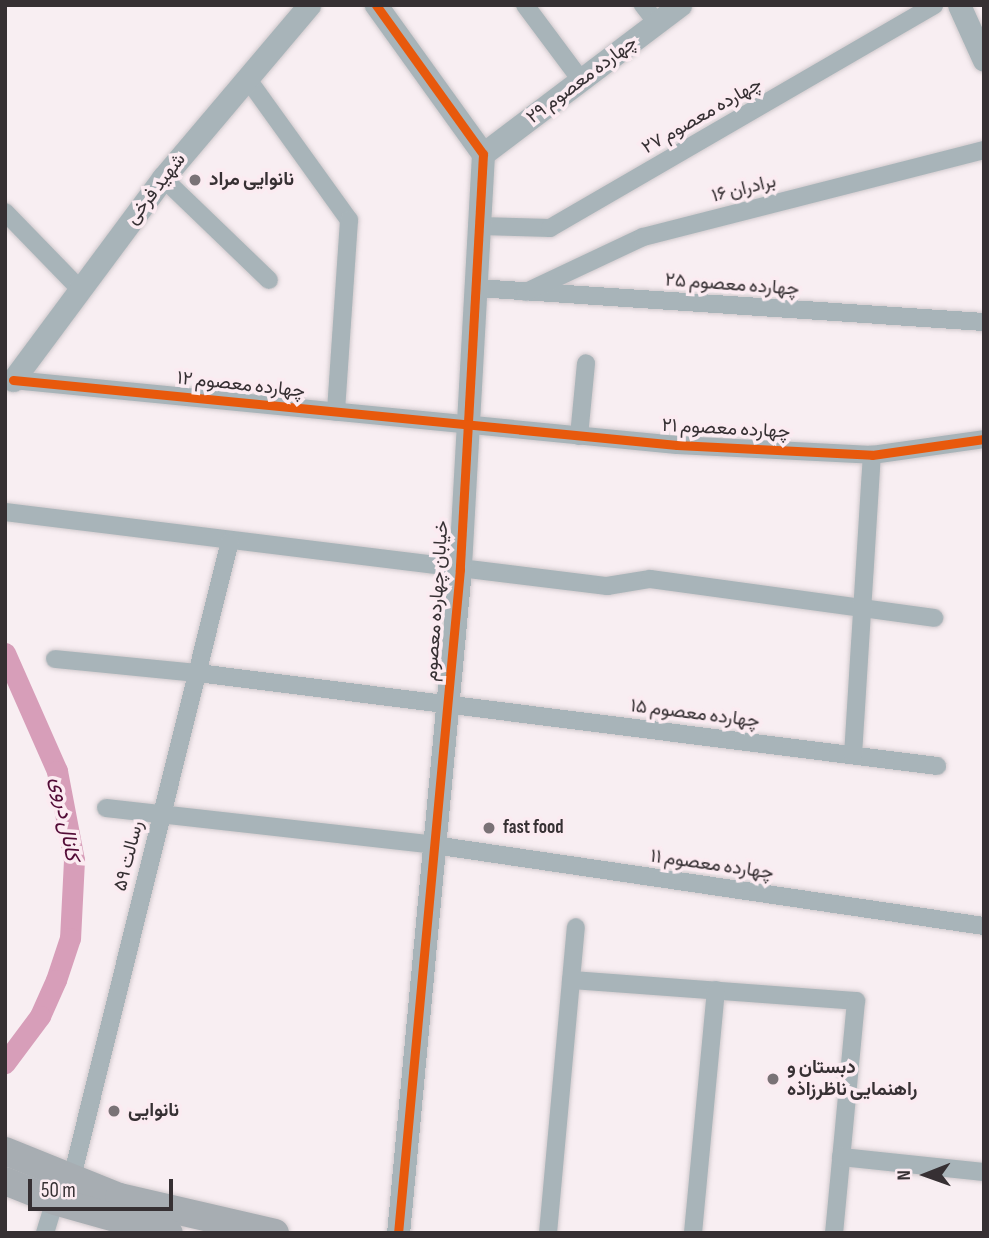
<!DOCTYPE html>
<html>
<head>
<meta charset="utf-8">
<style>
  body { margin:0 }
  #map { position:relative; width:989px; height:1238px; overflow:hidden; background:#f8eef2; font-family:"Sofia Sans Condensed",Vazirmatn,sans-serif }
  div>[style] { position:absolute }
  .canal>* { height:21px; margin:-10.5px; padding:0 10.5px; transform-origin:10.5px; border-radius:10.5px; background:#d79eb9 }
  .roads { filter:drop-shadow(0 0 2px #d0c9cc) drop-shadow(0 0 2px #d0c9cc) }
  .minor>* { height:18px; margin:-9px; padding:0 9px; transform-origin:9px; border-radius:9px; background:#a8b4b9 }
  .tertiary>* { height:23px; margin:-11.5px; padding:0 11.5px; transform-origin:11.5px; border-radius:11.5px; background:#a8b4b9 }
  .primary>* { height:28px; margin:-14px; padding:0 14px; transform-origin:14px; border-radius:14px; background:#a7adb2 }
  .cycleway>* { height:9px; margin:-4.5px; padding:0 4.5px; transform-origin:4.5px; border-radius:4.5px; background:#e8590c }
  .dots>* { width:19px; height:19px; translate:-50% -50%; box-sizing:border-box; border:4px solid #fbebf1; border-radius:50% }
  span { translate:-50% -50%; white-space:nowrap; text-align:center; line-height:1.15; -webkit-text-stroke:7px #fbebf1; paint-order:stroke }
  .street-label { font-size:19px; color:#363033 }
  .poi-label { font-size:19px; color:#363033; font-weight:700 }
  .left { translate:0 -50%; text-align:left }
  .water-label { font-size:21px; color:#520b36; font-style:italic }
  .frame { position:absolute; inset:0; border:7px solid #363033; pointer-events:none }
  .north { position:absolute; left:891px; top:1140px; width:70px; height:70px; -webkit-text-stroke:5px #fbebf1; paint-order:stroke; rotate:269deg; font-size:19px; font-weight:700; line-height:28px; text-align:center; color:#363033 }
  .north::after { content:''; display:block; margin:auto; width:24px; height:32px; background:#363033; clip-path:polygon(50% 0,100% 100%,50% 72%,0 100%) }
  .scale { position:absolute; left:28px; top:1179px; width:145px; height:32px; box-sizing:border-box; border:4px solid #363033; border-top:0; padding-left:9px; font-size:21px; line-height:24px; white-space:nowrap; color:#363033; -webkit-text-stroke:5px #fbebf1; paint-order:stroke }
</style>
</head>
<body>
<div id="map">
  <div class="canal">
    <div style="left:5px;top:653px;width:129px;rotate:66.2deg"></div>
    <div style="left:57px;top:771px;width:91px;rotate:79.2deg"></div>
    <div style="left:74px;top:860px;width:78px;rotate:92.9deg"></div>
    <div style="left:70px;top:938px;width:44px;rotate:108.4deg"></div>
    <div style="left:56px;top:980px;width:39px;rotate:114deg"></div>
    <div style="left:40px;top:1016px;width:59px;rotate:126.7deg"></div>
  </div>
  <div class="roads">
    <div class="minor">
      <div style="left:525px;top:5px;width:94px;rotate:53.3deg"></div>
      <div style="left:643px;top:5px;width:23px;rotate:52deg"></div>
      <div style="left:247px;top:78px;width:175px;rotate:54.3deg"></div>
      <div style="left:349px;top:220px;width:192px;rotate:93.9deg"></div>
      <div style="left:163px;top:178px;width:147px;rotate:43.9deg"></div>
      <div style="left:5px;top:212px;width:107px;rotate:45.8deg"></div>
      <div style="left:481px;top:226px;width:69px;rotate:1.7deg"></div>
      <div style="left:550px;top:228px;width:444px;rotate:-30.1deg"></div>
      <div style="left:477px;top:288px;width:508px;rotate:3.84deg"></div>
      <div style="left:526px;top:292px;width:129px;rotate:-25.2deg"></div>
      <div style="left:643px;top:237px;width:352px;rotate:-14.3deg"></div>
      <div style="left:13px;top:380px;width:667px;rotate:5.59deg"></div>
      <div style="left:677px;top:445px;width:195px;rotate:2.9deg"></div>
      <div style="left:872px;top:455px;width:113px;rotate:-8.1deg"></div>
      <div style="left:579px;top:436px;width:73px;rotate:-84.5deg"></div>
      <div style="left:5px;top:512px;width:607px;rotate:7.01deg"></div>
      <div style="left:607px;top:586px;width:44px;rotate:-9.2deg"></div>
      <div style="left:650px;top:579px;width:287px;rotate:7.8deg"></div>
      <div style="left:55px;top:659px;width:144px;rotate:5.6deg"></div>
      <div style="left:198px;top:673px;width:745px;rotate:7.17deg"></div>
      <div style="left:853px;top:755px;width:301px;rotate:-86.4deg"></div>
      <div style="left:106px;top:808px;width:330px;rotate:6.4deg"></div>
      <div style="left:434px;top:845px;width:556px;rotate:8.38deg"></div>
      <div style="left:571px;top:980px;width:286px;rotate:4.2deg"></div>
      <div style="left:856px;top:1001px;width:233px;rotate:95.4deg"></div>
      <div style="left:841px;top:1157px;width:144px;rotate:6deg"></div>
      <div style="left:71px;top:1181px;width:659px;rotate:-76.05deg"></div>
      <div style="left:45px;top:1233px;width:34px;rotate:-73deg"></div>
      <div style="left:548px;top:1233px;width:307px;rotate:-84.8deg"></div>
      <div style="left:693px;top:1233px;width:244px;rotate:-84.6deg"></div>
    </div>
    <div class="tertiary">
      <div style="left:376px;top:5px;width:183px;rotate:54.3deg"></div>
      <div style="left:483px;top:154px;width:416px;rotate:93.2deg"></div>
      <div style="left:460px;top:569px;width:667px;rotate:95.33deg"></div>
      <div style="left:959px;top:5px;width:60px;rotate:65.6deg"></div>
      <div style="left:483px;top:154px;width:247px;rotate:-37.1deg"></div>
      <div style="left:13px;top:380px;width:252px;rotate:-53.4deg"></div>
      <div style="left:163px;top:178px;width:226px;rotate:-49.8deg"></div>
    </div>
    <div class="primary">
      <div style="left:5px;top:1151px;width:123px;rotate:22deg"></div>
      <div style="left:119px;top:1197px;width:160px;rotate:13deg"></div>
      <div style="left:5px;top:1181px;width:54px;rotate:21.8deg"></div>
      <div style="left:55px;top:1201px;width:118px;rotate:15.7deg"></div>
    </div>
  </div>
  <div class="cycleway">
    <div style="left:376px;top:5px;width:183px;rotate:54.3deg"></div>
    <div style="left:483px;top:154px;width:416px;rotate:93.2deg"></div>
    <div style="left:460px;top:569px;width:667px;rotate:95.33deg"></div>
    <div style="left:13px;top:380px;width:667px;rotate:5.59deg"></div>
    <div style="left:677px;top:445px;width:195px;rotate:2.9deg"></div>
    <div style="left:872px;top:455px;width:113px;rotate:-8.1deg"></div>
  </div>
  <div class="dots">
    <div style="left:195px;top:180px;background:#7a7276"></div>
    <div style="left:489px;top:828px;background:#7a7276"></div>
    <div style="left:773px;top:1079px;background:#7a7276"></div>
    <div style="left:114px;top:1111px;background:#7a7276"></div>
  </div>
  <div class="street-label">
    <span style="left:582px;top:80px;rotate:-37deg">چهارده معصوم ۲۹</span>
    <span style="left:702px;top:116px;rotate:-30deg">چهارده معصوم ۲۷</span>
    <span style="left:156px;top:189px;rotate:-52deg">شهید فرخی</span>
    <span style="left:744px;top:189px;rotate:-14deg">برادران ۱۶</span>
    <span style="left:732px;top:285px;rotate:4deg">چهارده معصوم ۲۵</span>
    <span style="left:241px;top:385px;rotate:6deg">چهارده معصوم ۱۲</span>
    <span style="left:726px;top:429px;rotate:3deg">چهارده معصوم ۲۱</span>
    <span style="left:437px;top:601px;rotate:-86deg">خیابان چهارده معصوم</span>
    <span style="left:695px;top:714px;rotate:7deg">چهارده معصوم ۱۵</span>
    <span style="left:129px;top:856px;rotate:-76deg">رسالت ۵۹</span>
    <span style="left:712px;top:865px;rotate:8deg">چهارده معصوم ۱۱</span>
  </div>
  <div class="poi-label">
    <span class="left" style="left:209px;top:180px">نانوایی مراد</span>
    <span class="left" style="left:503px;top:828px">fast food</span>
    <span class="left" style="left:787px;top:1079px">دبستان و<br>راهنمایی ناظرزاذه</span>
    <span class="left" style="left:128px;top:1111px">نانوایی</span>
  </div>
  <div class="water-label">
    <span style="left:65px;top:819px;rotate:80deg">کانال دروی</span>
  </div>
  <div class="frame"></div>
  <div class="north">N</div>
  <div class="scale">50 m</div>
</div>
</body>
</html>
